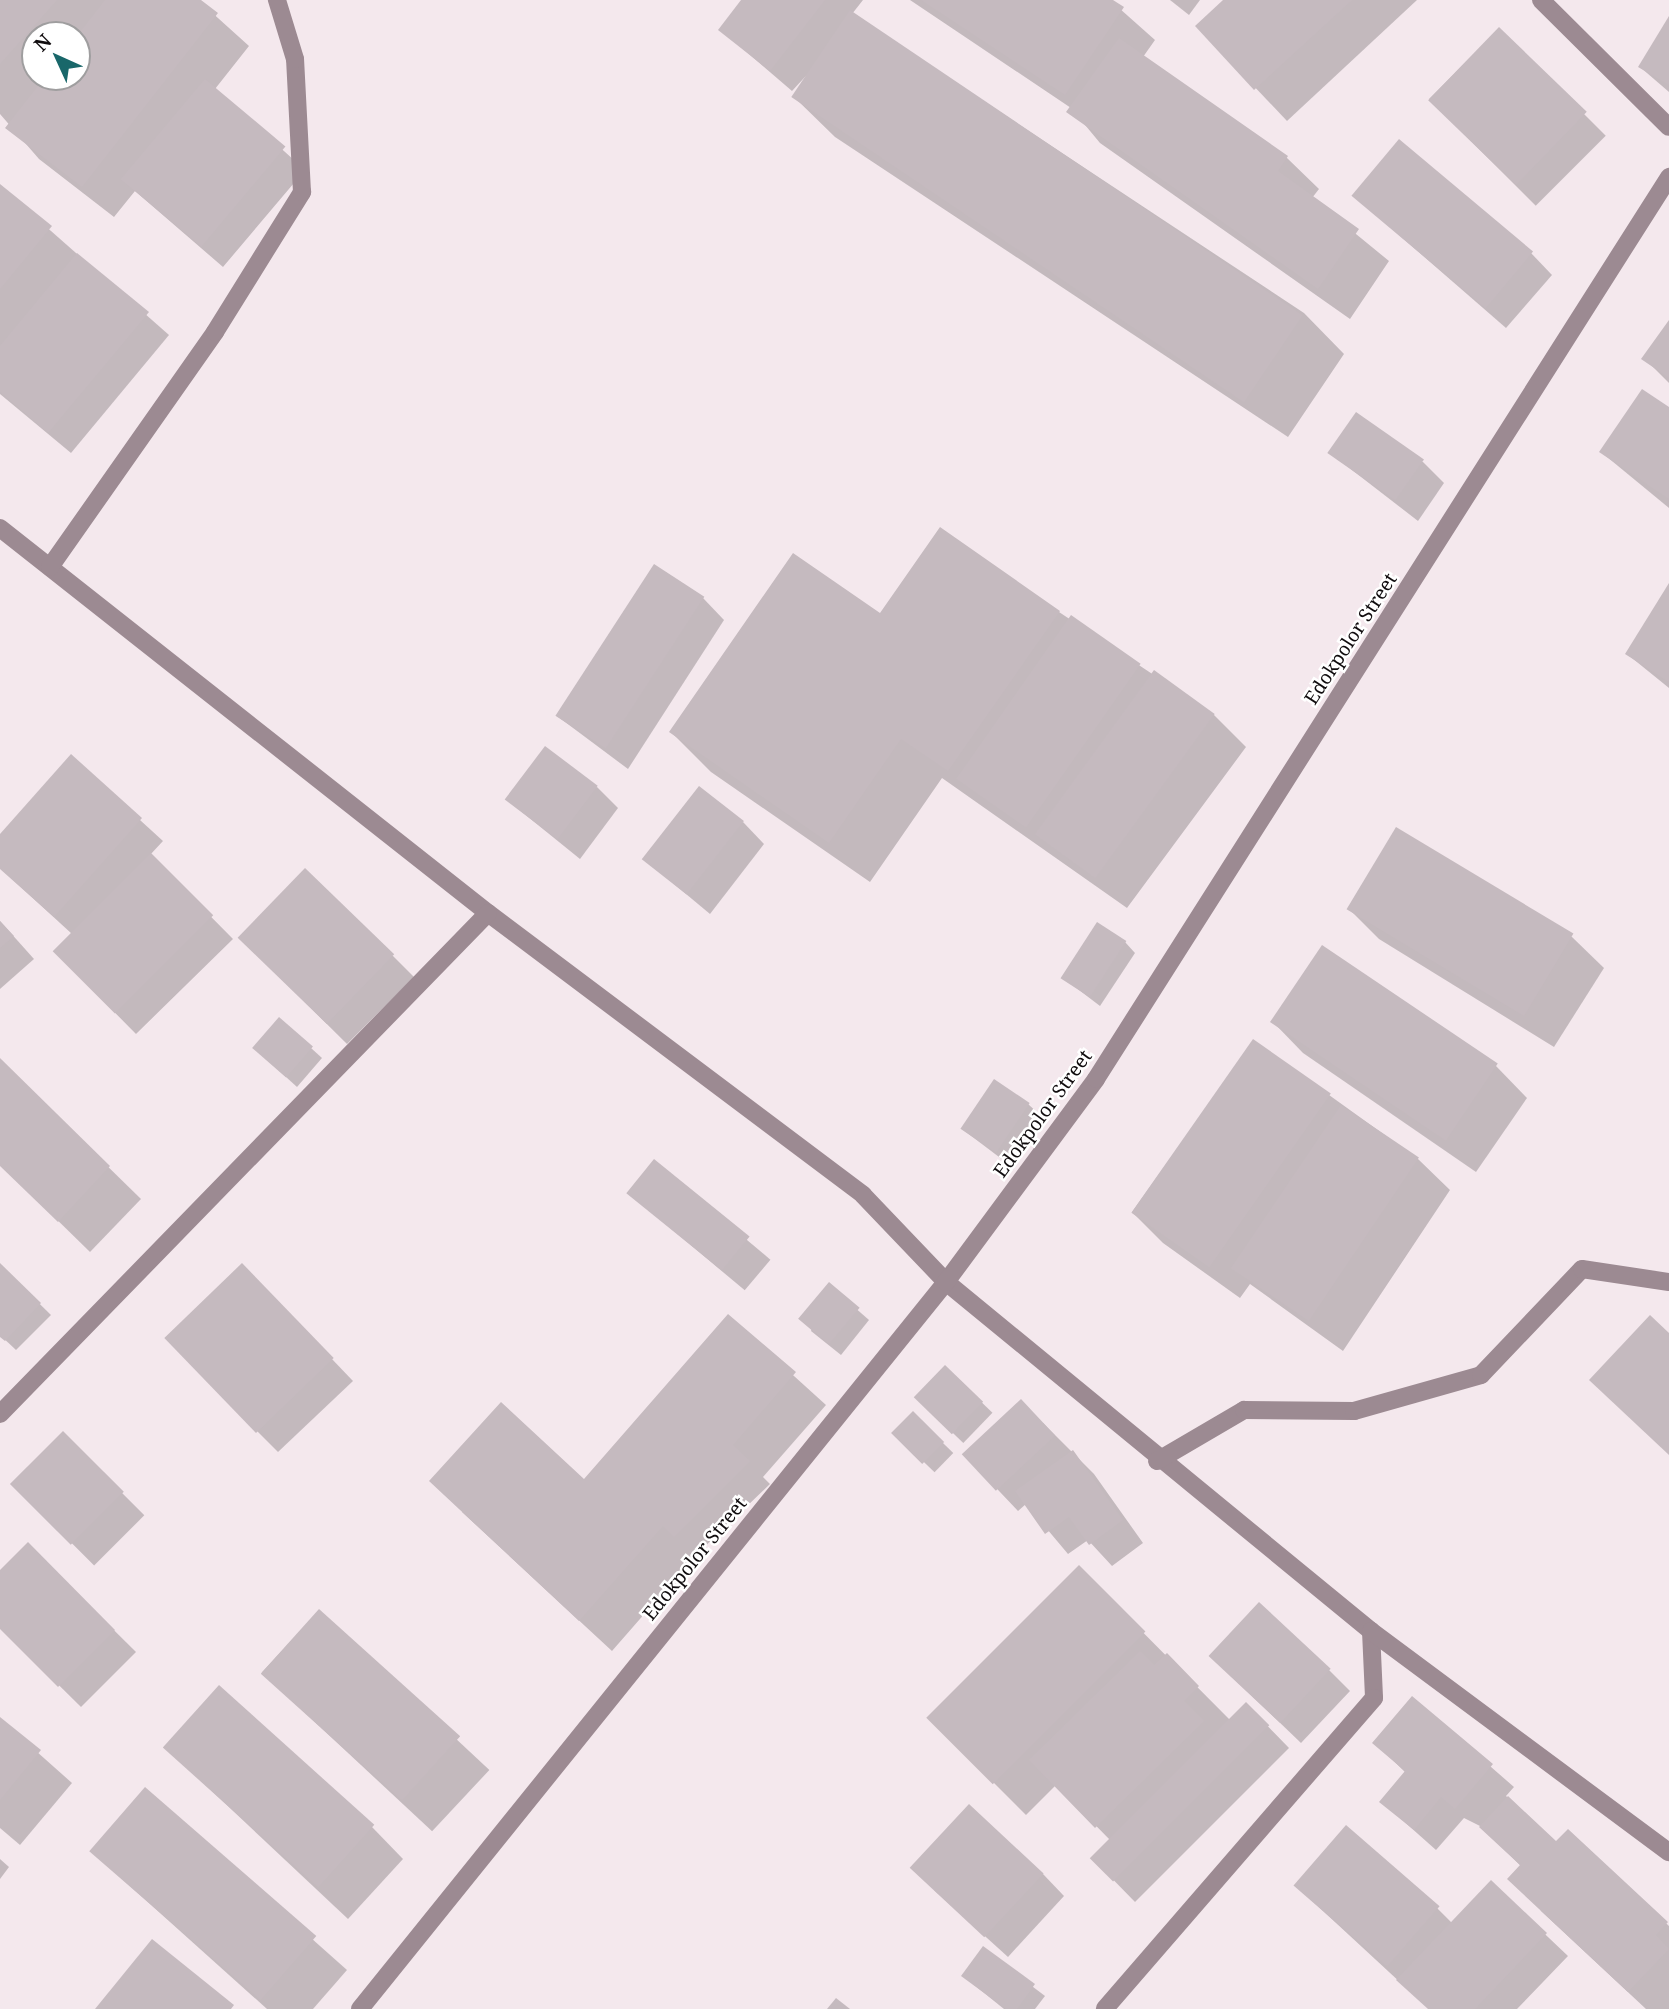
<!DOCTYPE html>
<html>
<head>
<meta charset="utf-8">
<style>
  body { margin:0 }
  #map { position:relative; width:1669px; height:2009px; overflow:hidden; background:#f4e8ed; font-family:"Noto Serif",serif }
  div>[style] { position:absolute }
  .shadow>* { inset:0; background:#0003; transform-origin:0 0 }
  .building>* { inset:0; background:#c5babf; transform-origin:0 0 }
  .minor>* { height:18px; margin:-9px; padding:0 9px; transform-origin:9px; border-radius:9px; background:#9c8a92 }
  span { translate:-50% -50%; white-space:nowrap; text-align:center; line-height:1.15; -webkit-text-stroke:5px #fff; paint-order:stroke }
  .street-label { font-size:19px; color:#100c0e }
  .north { position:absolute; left:21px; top:21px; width:70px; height:70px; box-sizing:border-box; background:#fff; border:2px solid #9f9e9f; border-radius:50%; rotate:315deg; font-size:19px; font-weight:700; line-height:28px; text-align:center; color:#100c0e }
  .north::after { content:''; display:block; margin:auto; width:24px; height:32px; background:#19676a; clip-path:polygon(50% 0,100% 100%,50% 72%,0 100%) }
</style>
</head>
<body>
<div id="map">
  <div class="shadow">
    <div style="clip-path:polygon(evenodd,0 0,198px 0,249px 46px,215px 89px,305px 170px,223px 267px,135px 191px,114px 217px,39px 159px,0 114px,0 0,35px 35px,77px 35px,77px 77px,35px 77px,35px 35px)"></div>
    <div style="clip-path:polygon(744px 0,863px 0,852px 14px,1304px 313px,1344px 354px,1288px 437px,835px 137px,794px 97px,816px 65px,792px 91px,721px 30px)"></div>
    <div style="clip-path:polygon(910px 0,1110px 0,1155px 40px,1143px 57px,1287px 158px,1319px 189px,1312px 198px,1389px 261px,1350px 319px,1100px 143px,1071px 108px)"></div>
    <div style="clip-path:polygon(1170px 0,1200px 0,1189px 15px)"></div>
    <div style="clip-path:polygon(1225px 0,1417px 0,1287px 121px,1197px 26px)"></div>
    <div style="clip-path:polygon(1669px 19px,1669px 92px,1640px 67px)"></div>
    <div style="left:1499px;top:29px;width:151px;height:99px;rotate:45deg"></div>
    <div style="clip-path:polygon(0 186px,169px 335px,71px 453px,0 394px)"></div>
    <div style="clip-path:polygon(1353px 195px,1531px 253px,1552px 275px,1506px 328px)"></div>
    <div style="clip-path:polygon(1669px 323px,1669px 383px,1644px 358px)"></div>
    <div style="clip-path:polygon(1669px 409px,1669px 508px,1601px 452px)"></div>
    <div style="clip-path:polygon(1330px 453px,1423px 462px,1444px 483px,1418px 521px)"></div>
    <div style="clip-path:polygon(1669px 586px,1669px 688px,1627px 654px)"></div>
    <div style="clip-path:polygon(703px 598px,724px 620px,628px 769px,557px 716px)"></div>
    <div style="clip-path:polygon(1059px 612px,1214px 715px,1246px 747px,1127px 908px,942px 778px,870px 882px,711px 772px,671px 732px,880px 616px)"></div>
    <div style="clip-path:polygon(71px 757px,163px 841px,150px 855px,233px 939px,136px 1034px,54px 951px,72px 934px,0 868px,0 837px)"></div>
    <div style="clip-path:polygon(597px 787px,618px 808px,580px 859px,507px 800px)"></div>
    <div style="clip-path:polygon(743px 822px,764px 844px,710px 914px,644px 859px)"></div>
    <div style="clip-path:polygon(1397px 829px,1572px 937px,1604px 968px,1554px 1047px,1379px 939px,1348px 908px)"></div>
    <div style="clip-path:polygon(0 921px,34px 959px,0 989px)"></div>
    <div style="clip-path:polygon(239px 937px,393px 956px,414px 977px,347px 1044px)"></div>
    <div style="clip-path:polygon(1125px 942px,1135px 953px,1100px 1006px,1062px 977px)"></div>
    <div style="clip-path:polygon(1272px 1021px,1496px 1066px,1527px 1098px,1476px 1172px,1303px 1053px)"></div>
    <div style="clip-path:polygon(1254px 1041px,1418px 1159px,1450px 1190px,1343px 1351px,1250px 1284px,1240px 1298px,1163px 1243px,1132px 1212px)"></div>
    <div style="clip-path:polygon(311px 1048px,322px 1058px,297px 1087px,264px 1057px)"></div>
    <div style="clip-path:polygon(0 1061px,141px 1199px,90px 1252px,0 1164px)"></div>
    <div style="clip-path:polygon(1028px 1104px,1039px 1114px,1007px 1163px,962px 1129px)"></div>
    <div style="left:654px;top:1162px;width:152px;height:40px;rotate:40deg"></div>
    <div style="clip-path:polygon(0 1265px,51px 1315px,16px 1350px,0 1335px)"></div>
    <div style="clip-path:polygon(829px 1285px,869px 1320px,841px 1355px,811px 1331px)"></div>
    <div style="clip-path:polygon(263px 1287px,353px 1381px,278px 1452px,257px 1431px)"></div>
    <div style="clip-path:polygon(728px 1316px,826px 1405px,763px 1477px,770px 1484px,695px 1556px,612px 1651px,462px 1512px,584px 1482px)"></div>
    <div style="left:945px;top:1367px;width:66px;height:42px;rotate:44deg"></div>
    <div style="left:913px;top:1414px;width:56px;height:27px;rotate:44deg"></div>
    <div style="clip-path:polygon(1043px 1423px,1094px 1474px,1143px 1543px,1112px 1566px,1088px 1540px,1068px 1554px,1026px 1504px,1018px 1511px,964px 1454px)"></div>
    <div style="left:63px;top:1434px;width:115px;height:71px;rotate:45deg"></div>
    <div style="clip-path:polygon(28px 1545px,136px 1652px,81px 1707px,0 1627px,0 1573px)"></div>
    <div style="clip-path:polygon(1079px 1568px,1230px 1720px,1246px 1704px,1289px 1748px,1135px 1902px,1092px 1858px,1110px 1840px,1056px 1785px,1026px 1815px,930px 1719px)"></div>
    <div style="left:319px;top:1611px;width:233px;height:84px;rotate:43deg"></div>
    <div style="clip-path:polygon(1329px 1670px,1350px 1691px,1301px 1743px,1232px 1677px)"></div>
    <div style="clip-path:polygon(1412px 1698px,1514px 1787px,1506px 1796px,1556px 1844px,1568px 1832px,1669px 1926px,1669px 2009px,1646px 2009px,1541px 1911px,1521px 1866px,1480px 1826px,1464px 1818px,1436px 1850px,1382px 1802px,1406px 1773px,1375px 1743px)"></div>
    <div style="clip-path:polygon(0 1719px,72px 1783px,20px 1845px,0 1828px)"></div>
    <div style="clip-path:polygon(165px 1747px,372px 1827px,403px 1859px,348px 1919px)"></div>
    <div style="clip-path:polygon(145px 1790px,347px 1970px,313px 2009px,267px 2009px,91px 1851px)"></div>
    <div style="clip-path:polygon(0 1859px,9px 1867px,0 1879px)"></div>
    <div style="clip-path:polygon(1043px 1874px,1064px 1896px,1008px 1957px,934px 1890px)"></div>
    <div style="clip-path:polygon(1491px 1883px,1568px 1956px,1517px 2009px,1429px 2009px,1296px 1886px,1437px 1908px,1452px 1923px)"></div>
    <div style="clip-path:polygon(983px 1949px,1045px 1996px,1035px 2009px,1004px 2009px,963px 1976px)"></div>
  </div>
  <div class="building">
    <div style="clip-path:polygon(0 0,57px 0,0 64px)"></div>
    <div style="clip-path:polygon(105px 0,201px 0,218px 13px,82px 187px,5px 128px,45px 77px,77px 77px,77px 36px)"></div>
    <div style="clip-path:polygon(741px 0,825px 0,770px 71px,718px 30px)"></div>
    <div style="clip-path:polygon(921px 0,1113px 0,1124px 7px,1065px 95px)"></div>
    <div style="clip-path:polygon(1223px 0,1352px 0,1254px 90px,1195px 26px)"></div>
    <div style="left:850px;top:10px;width:546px;height:105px;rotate:34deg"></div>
    <div style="clip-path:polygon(1669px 16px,1669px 85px,1638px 67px)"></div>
    <div style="left:1499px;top:27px;width:122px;height:102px;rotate:44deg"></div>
    <div style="clip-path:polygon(1119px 38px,1288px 156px,1278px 171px,1359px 229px,1318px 289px,1066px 112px)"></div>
    <div style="left:205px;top:79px;width:105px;height:131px;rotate:40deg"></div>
    <div style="left:1399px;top:139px;width:175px;height:74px;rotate:40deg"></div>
    <div style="clip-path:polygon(0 184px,52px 226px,0 289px)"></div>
    <div style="clip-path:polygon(77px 253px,149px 312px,48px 433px,0 392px,0 346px)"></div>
    <div style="clip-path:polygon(1669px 320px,1669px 378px,1641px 359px)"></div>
    <div style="clip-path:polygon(1642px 389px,1669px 407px,1669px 499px,1599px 452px)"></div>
    <div style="left:1356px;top:412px;width:83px;height:50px;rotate:35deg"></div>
    <div style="clip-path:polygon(940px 527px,1060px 611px,948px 771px,901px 739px,829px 843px,669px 732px,793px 553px,880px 613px)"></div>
    <div style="left:654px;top:564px;width:60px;height:181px;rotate:33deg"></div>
    <div style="clip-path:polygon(1669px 583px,1669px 682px,1625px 654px)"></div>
    <div style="left:1071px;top:615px;width:85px;height:200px;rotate:35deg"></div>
    <div style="left:1154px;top:670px;width:75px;height:203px;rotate:36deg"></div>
    <div style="left:545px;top:746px;width:66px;height:67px;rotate:37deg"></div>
    <div style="clip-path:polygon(71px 754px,142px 818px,54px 917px,0 869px,0 834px)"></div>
    <div style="left:699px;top:786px;width:57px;height:93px;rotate:38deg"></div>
    <div style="left:1396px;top:827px;width:207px;height:96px;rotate:31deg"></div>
    <div style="left:151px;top:853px;width:88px;height:139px;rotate:45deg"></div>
    <div style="left:305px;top:868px;width:124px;height:97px;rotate:44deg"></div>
    <div style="clip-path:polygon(0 921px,14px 936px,0 948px)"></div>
    <div style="left:1097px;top:922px;width:35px;height:67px;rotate:33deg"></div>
    <div style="left:1322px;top:945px;width:212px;height:93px;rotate:34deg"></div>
    <div style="left:279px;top:1017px;width:45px;height:41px;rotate:41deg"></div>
    <div style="left:1253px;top:1039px;width:95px;height:212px;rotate:35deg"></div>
    <div style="clip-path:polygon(0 1058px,110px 1166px,58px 1222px,0 1166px)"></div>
    <div style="left:994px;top:1079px;width:43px;height:60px;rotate:34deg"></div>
    <div style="left:1341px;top:1105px;width:94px;height:197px;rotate:34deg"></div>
    <div style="left:654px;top:1159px;width:123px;height:44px;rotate:39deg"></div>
    <div style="clip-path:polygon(0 1263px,41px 1303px,5px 1341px,0 1337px)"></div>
    <div style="left:242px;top:1263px;width:132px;height:108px;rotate:46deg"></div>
    <div style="left:829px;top:1282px;width:40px;height:48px;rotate:40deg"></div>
    <div style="clip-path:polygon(728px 1314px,796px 1372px,733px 1445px,750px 1461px,674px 1537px,663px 1526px,579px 1621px,429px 1481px,501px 1402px,584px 1479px)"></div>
    <div style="clip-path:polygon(1650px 1315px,1669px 1333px,1669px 1455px,1589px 1380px)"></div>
    <div style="left:945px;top:1365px;width:53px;height:45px;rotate:44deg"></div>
    <div style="left:1021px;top:1399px;width:50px;height:81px;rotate:47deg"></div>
    <div style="left:913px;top:1411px;width:44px;height:31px;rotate:45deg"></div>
    <div style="left:63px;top:1431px;width:86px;height:75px;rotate:45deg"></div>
    <div style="clip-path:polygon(1073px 1450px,1123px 1520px,1089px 1545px,1069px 1517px,1045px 1534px,1015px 1491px)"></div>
    <div style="clip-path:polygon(28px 1542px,115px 1630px,58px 1687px,0 1629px,0 1570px)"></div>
    <div style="left:1079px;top:1565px;width:94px;height:216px;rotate:45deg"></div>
    <div style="left:1259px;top:1602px;width:98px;height:74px;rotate:43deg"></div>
    <div style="left:319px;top:1609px;width:190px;height:87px;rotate:42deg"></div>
    <div style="clip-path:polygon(1140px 1651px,1154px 1665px,1167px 1653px,1199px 1686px,1184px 1701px,1204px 1721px,1095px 1828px,1029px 1760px)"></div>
    <div style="left:219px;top:1685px;width:209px;height:84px;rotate:42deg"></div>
    <div style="clip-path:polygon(1412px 1696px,1493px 1764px,1455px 1809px,1441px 1797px,1414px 1830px,1379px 1802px,1405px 1771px,1372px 1743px)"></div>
    <div style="left:1246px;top:1702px;width:33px;height:221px;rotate:45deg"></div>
    <div style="clip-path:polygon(0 1717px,41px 1750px,0 1800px)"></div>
    <div style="left:145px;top:1787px;width:227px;height:85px;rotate:41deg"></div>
    <div style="clip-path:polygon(1508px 1796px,1556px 1841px,1568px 1829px,1668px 1922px,1656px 1935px,1669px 1949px,1628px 1992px,1507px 1879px,1520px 1865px,1479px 1827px)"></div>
    <div style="left:969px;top:1804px;width:102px;height:87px;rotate:43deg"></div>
    <div style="left:1346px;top:1825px;width:124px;height:80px;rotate:41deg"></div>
    <div style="clip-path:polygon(1491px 1880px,1547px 1933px,1475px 2009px,1428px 2009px,1396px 1980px)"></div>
    <div style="clip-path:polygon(152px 1939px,234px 2005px,231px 2009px,95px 2009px)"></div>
    <div style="clip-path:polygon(983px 1946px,1035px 1984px,1017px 2009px,1006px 2009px,961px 1976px)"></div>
    <div style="clip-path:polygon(836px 1998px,850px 2009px,827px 2009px)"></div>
  </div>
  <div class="minor">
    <div style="left:1541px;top:0;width:180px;rotate:44.8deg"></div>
    <div style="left:0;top:528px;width:622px;rotate:38.27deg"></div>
    <div style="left:488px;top:913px;width:469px;rotate:36.9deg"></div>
    <div style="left:863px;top:1195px;width:120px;rotate:46.3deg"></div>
    <div style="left:946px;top:1282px;width:550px;rotate:39.39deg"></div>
    <div style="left:1371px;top:1631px;width:67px;rotate:87.4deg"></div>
    <div style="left:1374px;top:1698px;width:411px;rotate:130.9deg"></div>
    <div style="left:50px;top:567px;width:287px;rotate:-54.9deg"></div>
    <div style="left:215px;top:332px;width:165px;rotate:-58.1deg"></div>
    <div style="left:302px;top:192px;width:133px;rotate:-93deg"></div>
    <div style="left:295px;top:59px;width:62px;rotate:-107deg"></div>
    <div style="left:0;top:1414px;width:699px;rotate:-45.75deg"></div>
    <div style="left:1157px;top:1461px;width:101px;rotate:-30.4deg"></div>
    <div style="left:1244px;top:1410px;width:110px;rotate:0.5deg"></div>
    <div style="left:1354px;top:1411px;width:132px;rotate:-15.8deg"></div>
    <div style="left:1481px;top:1375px;width:146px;rotate:-46.4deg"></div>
    <div style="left:1582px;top:1269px;width:88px;rotate:8.5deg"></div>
    <div style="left:1371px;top:1631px;width:371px;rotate:36.6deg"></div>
    <div style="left:360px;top:2009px;width:934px;rotate:-51.13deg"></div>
    <div style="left:946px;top:1282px;width:252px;rotate:-53.5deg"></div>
    <div style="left:1096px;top:1079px;width:1069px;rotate:-57.57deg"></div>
  </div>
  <div class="street-label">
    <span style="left:1351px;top:639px;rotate:-57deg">Edokpolor Street</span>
    <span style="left:1043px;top:1114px;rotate:-54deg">Edokpolor Street</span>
    <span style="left:695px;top:1559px;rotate:-51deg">Edokpolor Street</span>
  </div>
  <div class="north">N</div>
</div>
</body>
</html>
